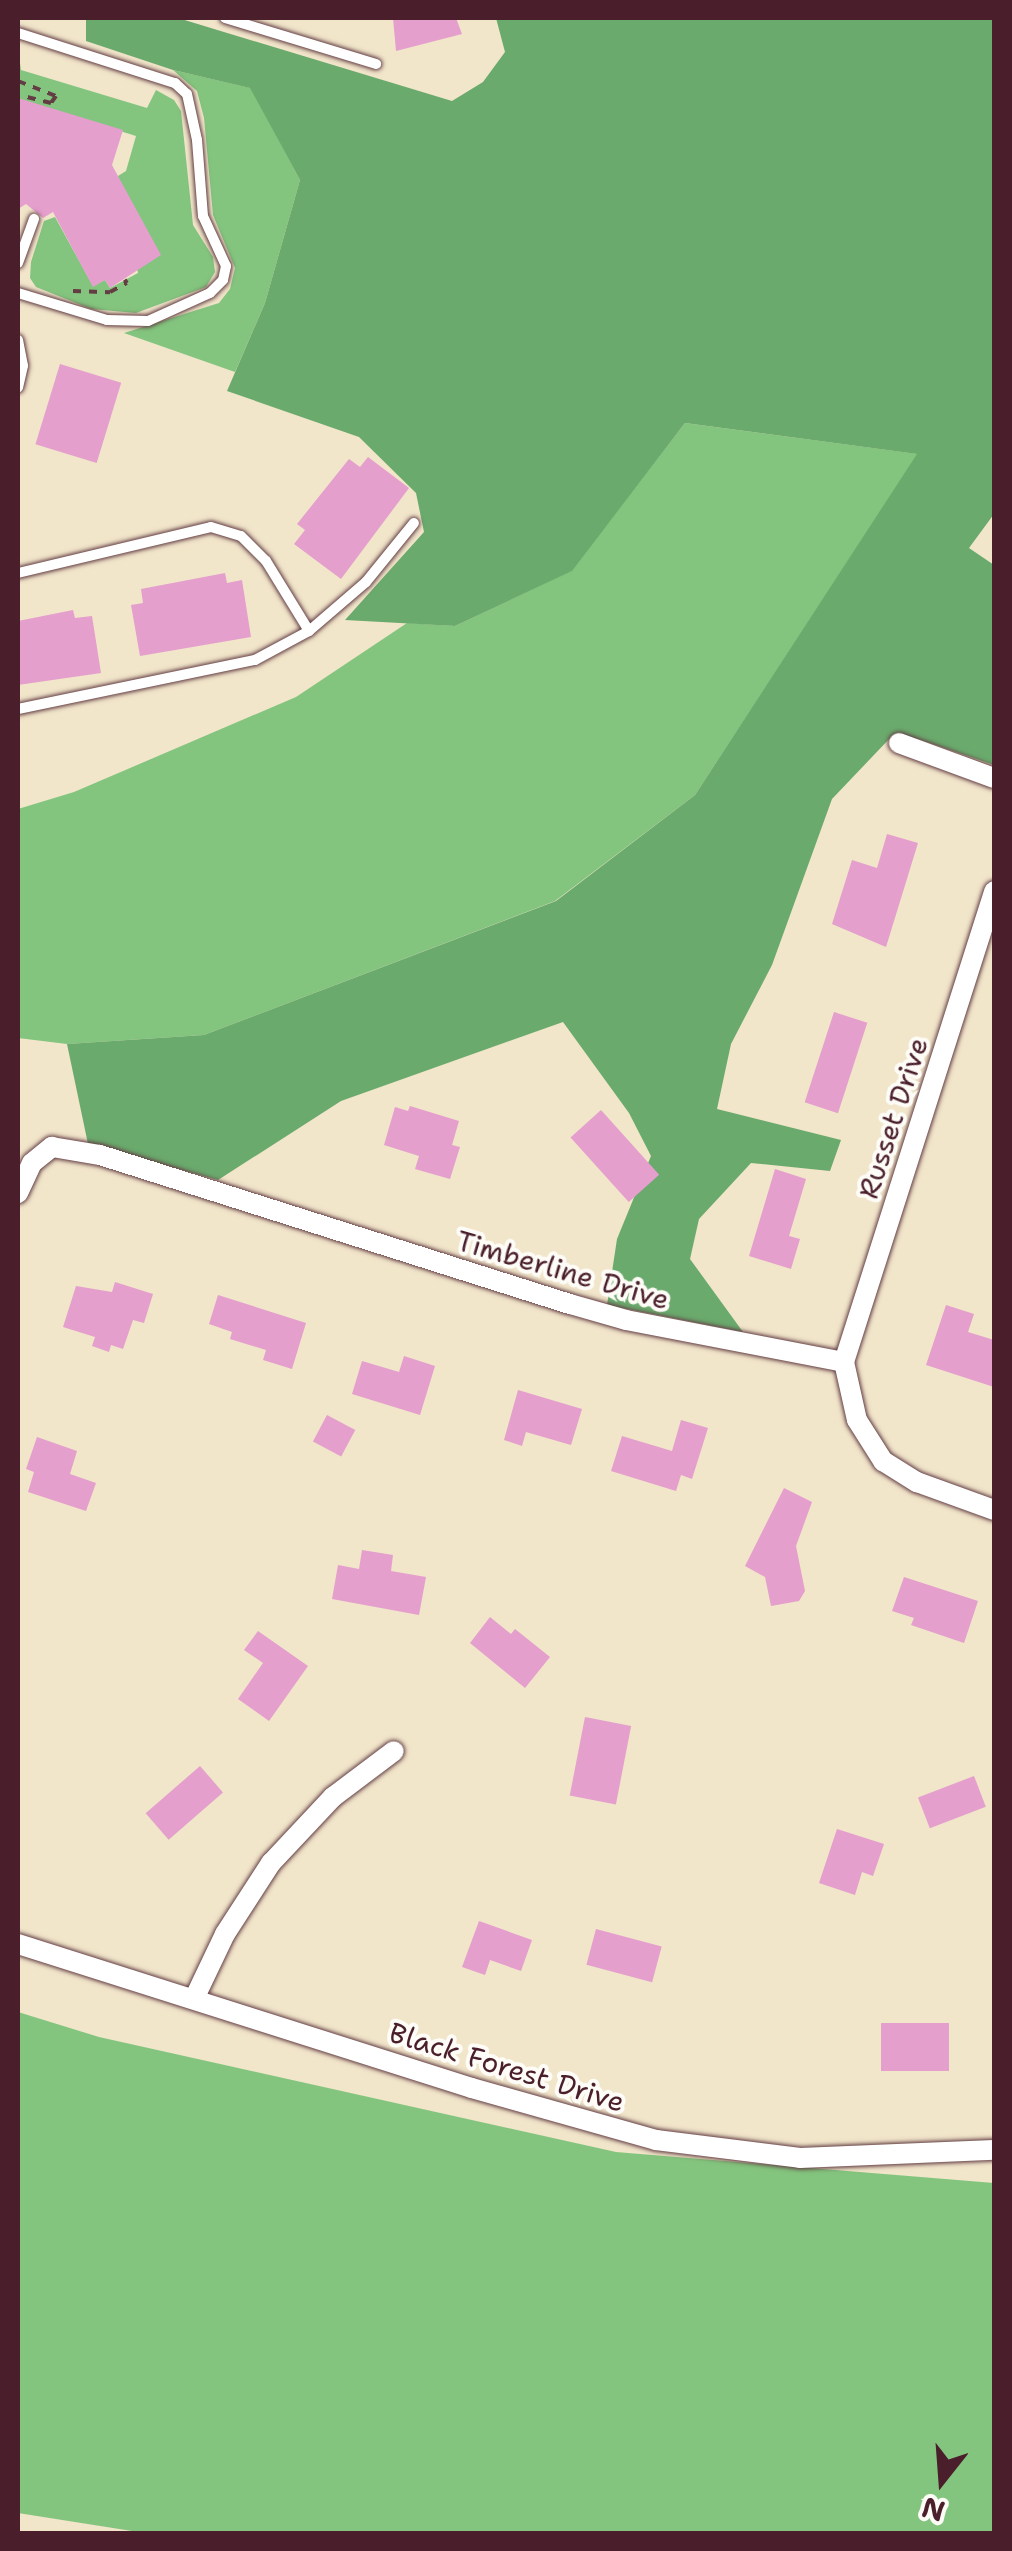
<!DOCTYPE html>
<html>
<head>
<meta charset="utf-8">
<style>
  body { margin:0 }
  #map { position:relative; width:1012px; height:2551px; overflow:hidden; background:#f1e5ca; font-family:"Shantell Sans",sans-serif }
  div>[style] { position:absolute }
  .green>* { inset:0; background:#83c57e }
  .forest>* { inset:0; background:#6aaa6d }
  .building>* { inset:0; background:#e49fcd; transform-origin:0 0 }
  .path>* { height:4px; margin-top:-2px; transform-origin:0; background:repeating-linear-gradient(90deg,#633d43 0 8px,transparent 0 16px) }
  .roads { filter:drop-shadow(0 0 2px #633d43) drop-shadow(0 0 2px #633d43) }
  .service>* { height:10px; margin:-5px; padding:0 5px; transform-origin:5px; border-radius:5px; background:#fff }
  .minor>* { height:20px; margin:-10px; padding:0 10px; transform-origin:10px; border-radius:10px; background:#fff }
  span { translate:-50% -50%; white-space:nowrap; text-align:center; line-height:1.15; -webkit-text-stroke:8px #fdfcf7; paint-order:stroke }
  .street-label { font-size:28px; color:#4a1f2b }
  .frame { position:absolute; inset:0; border:20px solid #4a1f2b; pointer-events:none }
  .north { position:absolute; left:892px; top:2431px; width:100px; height:100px; -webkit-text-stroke:8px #fdfcf7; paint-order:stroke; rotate:197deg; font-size:28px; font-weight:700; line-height:40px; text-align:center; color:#4a1f2b }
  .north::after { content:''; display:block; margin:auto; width:35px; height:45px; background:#4a1f2b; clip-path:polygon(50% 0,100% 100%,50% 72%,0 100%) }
</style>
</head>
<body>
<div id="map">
  <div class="green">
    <div style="clip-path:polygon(18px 49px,21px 70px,147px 108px,156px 90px,174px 100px,181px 111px,193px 225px,213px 257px,215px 272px,206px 287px,136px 313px,91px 309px,36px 287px,30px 278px,31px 262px,44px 221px,55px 217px,93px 286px,105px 280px,110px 288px,138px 273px,118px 176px,126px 171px,136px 136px,18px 99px)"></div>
    <div style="clip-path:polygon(173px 70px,251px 88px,300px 180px,265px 303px,235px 372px,124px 333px,219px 303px,230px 289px,235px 268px,213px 215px,204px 118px,197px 91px)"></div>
    <div style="clip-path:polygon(685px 423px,918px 454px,695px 795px,555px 901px,204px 1035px,67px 1044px,18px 1038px,18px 809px,74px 792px,296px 697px,407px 623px,455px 626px,571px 571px)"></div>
    <div style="clip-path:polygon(18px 2012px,99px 2037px,616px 2152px,994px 2183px,994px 2533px,151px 2534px,18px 2513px)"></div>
  </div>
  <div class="forest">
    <div style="clip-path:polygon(86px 18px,178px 18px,452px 101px,483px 82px,505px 52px,496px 18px,994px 18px,994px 514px,969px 548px,994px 565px,994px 765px,918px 739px,892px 736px,832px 799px,772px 965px,731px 1044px,717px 1109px,841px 1140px,830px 1171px,751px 1163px,699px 1219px,690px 1259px,743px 1332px,607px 1305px,617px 1239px,651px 1156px,629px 1113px,563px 1022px,341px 1101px,218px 1180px,88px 1144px,67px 1044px,204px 1035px,556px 901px,695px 795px,917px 454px,685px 423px,572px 571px,455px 626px,345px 620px,424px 532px,416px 493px,359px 437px,227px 391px,265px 303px,300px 180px,250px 88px,173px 70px,86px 41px)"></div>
  </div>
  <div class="building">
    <div style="clip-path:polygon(393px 18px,456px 18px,462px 34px,396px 51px)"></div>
    <div style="clip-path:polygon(18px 98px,123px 130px,112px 165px,161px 255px,110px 288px,105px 280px,93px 287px,53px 212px,43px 218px,26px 204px,18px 209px)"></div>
    <div style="left:60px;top:364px;width:64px;height:84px;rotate:17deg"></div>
    <div style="clip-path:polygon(368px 457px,409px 488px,341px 579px,294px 544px,305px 530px,297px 524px,349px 459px,360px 467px)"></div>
    <div style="clip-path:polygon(225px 573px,227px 583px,242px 580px,251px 637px,140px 656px,131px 605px,143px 603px,141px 589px)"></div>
    <div style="clip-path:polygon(73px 610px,75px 618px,92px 616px,101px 673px,18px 685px,18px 621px)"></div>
    <div style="clip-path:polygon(887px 834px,918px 843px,886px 947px,832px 924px,852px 860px,877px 868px)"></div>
    <div style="left:834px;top:1012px;width:35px;height:95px;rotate:18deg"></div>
    <div style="clip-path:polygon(410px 1106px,459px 1121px,452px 1145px,460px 1147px,450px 1179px,415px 1169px,419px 1156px,384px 1145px,395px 1107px,408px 1111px)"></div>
    <div style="left:601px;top:1110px;width:87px;height:41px;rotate:48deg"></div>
    <div style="clip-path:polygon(775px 1169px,806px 1179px,789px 1236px,800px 1239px,791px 1269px,749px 1256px)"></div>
    <div style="clip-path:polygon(115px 1282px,153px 1294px,144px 1323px,133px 1320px,123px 1349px,111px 1345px,109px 1352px,92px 1346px,95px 1337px,63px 1327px,76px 1286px,112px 1292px)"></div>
    <div style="clip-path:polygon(218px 1295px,306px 1323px,292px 1369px,263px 1360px,266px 1350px,230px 1339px,232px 1332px,209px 1324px)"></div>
    <div style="clip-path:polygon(946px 1305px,974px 1314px,968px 1332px,994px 1340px,994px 1387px,926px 1365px)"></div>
    <div style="clip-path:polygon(404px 1356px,435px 1366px,420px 1415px,352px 1394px,362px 1361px,399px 1372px)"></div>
    <div style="clip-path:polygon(518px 1390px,582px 1409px,571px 1445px,526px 1432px,522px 1446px,504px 1440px)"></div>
    <div style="left:327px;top:1415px;width:32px;height:30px;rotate:28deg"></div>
    <div style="clip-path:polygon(681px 1420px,708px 1428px,692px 1479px,681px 1475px,676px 1491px,611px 1471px,622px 1436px,672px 1451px)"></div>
    <div style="clip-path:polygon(37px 1437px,77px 1451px,70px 1474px,96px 1483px,86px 1511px,28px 1492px,34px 1472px,26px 1469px)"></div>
    <div style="clip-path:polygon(784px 1488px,812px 1502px,796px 1546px,805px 1591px,799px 1601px,771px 1606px,765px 1577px,745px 1566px)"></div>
    <div style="clip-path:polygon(362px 1550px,393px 1555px,391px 1571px,426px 1577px,419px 1615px,332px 1599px,338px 1565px,359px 1569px)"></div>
    <div style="clip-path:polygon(904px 1577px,978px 1601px,964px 1643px,911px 1625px,914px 1618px,892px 1611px)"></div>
    <div style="clip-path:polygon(490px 1617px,511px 1634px,515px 1629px,550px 1657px,525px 1688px,470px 1643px)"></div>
    <div style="clip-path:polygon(258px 1631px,308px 1666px,269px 1721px,238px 1699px,263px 1663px,244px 1650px)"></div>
    <div style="left:585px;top:1717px;width:47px;height:80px;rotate:11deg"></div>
    <div style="left:200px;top:1766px;width:35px;height:72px;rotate:49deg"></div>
    <div style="left:974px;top:1776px;width:33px;height:60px;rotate:69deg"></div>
    <div style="clip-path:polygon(837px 1829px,884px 1844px,873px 1876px,862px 1872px,855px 1895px,819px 1883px)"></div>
    <div style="clip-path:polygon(479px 1921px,532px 1940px,521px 1971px,490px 1960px,485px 1975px,462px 1967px)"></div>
    <div style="left:596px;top:1929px;width:68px;height:37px;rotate:15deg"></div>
    <div style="left:949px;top:2023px;width:48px;height:68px;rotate:90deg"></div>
  </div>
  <div class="path">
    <div style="left:18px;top:81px;width:41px;rotate:21.5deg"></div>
    <div style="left:56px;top:96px;width:9px;rotate:126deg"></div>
    <div style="left:51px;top:103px;width:34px;rotate:-166deg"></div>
    <div style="left:73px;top:291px;width:37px;rotate:2deg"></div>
    <div style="left:110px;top:292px;width:19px;rotate:-28deg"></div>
    <div style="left:127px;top:283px;width:4px;rotate:-124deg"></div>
  </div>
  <div class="roads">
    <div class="service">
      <div style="left:225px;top:18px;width:158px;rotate:16.9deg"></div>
      <div style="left:18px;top:33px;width:165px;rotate:17.7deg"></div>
      <div style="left:175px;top:83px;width:16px;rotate:43deg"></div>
      <div style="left:187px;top:94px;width:47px;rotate:77.7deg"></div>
      <div style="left:197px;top:140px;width:76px;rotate:85.5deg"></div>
      <div style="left:203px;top:216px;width:55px;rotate:65.3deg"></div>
      <div style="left:226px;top:266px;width:14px;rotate:102deg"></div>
      <div style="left:223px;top:280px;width:18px;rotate:135deg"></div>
      <div style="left:210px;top:293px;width:68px;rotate:155.7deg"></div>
      <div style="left:148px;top:321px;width:41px;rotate:-178.6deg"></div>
      <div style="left:107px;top:320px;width:93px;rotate:-163.1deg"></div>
      <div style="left:18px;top:263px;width:47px;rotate:-70deg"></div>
      <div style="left:18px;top:340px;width:26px;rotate:79deg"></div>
      <div style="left:23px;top:366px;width:22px;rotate:103deg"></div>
      <div style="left:18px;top:573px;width:198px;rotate:-13.4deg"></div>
      <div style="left:211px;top:527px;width:31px;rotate:17deg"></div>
      <div style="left:241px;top:536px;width:35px;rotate:45deg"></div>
      <div style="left:266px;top:561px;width:82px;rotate:58.4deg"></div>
      <div style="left:18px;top:709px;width:242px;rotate:-11.7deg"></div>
      <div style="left:255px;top:660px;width:61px;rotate:-28.2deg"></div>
      <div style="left:309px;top:631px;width:75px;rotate:-40.7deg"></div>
      <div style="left:366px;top:582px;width:76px;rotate:-50.9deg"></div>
    </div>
    <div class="minor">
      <div style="left:899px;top:743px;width:101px;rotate:20.2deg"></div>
      <div style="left:18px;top:1193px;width:33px;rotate:-65deg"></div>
      <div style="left:32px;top:1163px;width:26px;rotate:-39deg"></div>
      <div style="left:52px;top:1147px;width:49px;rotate:9.5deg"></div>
      <div style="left:100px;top:1155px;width:493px;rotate:17.6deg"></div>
      <div style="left:570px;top:1304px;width:58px;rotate:15.9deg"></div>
      <div style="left:626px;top:1320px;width:222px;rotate:10.9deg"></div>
      <div style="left:844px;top:1362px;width:59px;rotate:77.4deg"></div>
      <div style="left:857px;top:1420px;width:49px;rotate:57.6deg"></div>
      <div style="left:883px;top:1461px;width:40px;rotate:32deg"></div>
      <div style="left:917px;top:1482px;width:82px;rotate:20deg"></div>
      <div style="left:844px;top:1362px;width:494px;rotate:-72.3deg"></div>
      <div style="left:18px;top:1944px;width:476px;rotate:17.6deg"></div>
      <div style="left:472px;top:2088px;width:191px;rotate:15.8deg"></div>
      <div style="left:656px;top:2140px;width:145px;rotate:7.1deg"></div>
      <div style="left:800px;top:2158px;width:194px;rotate:-2.4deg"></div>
      <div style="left:194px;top:1999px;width:72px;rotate:-64.5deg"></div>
      <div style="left:225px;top:1934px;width:85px;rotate:-57.1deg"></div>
      <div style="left:271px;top:1863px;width:91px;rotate:-46.8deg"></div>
      <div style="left:333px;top:1797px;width:76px;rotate:-37deg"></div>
    </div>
  </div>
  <div class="street-label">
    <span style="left:893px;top:1118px;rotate:-72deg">Russet Drive</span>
    <span style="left:563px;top:1270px;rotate:16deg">Timberline Drive</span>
    <span style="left:507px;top:2067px;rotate:17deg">Black Forest Drive</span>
  </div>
  <div class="frame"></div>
  <div class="north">N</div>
</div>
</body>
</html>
